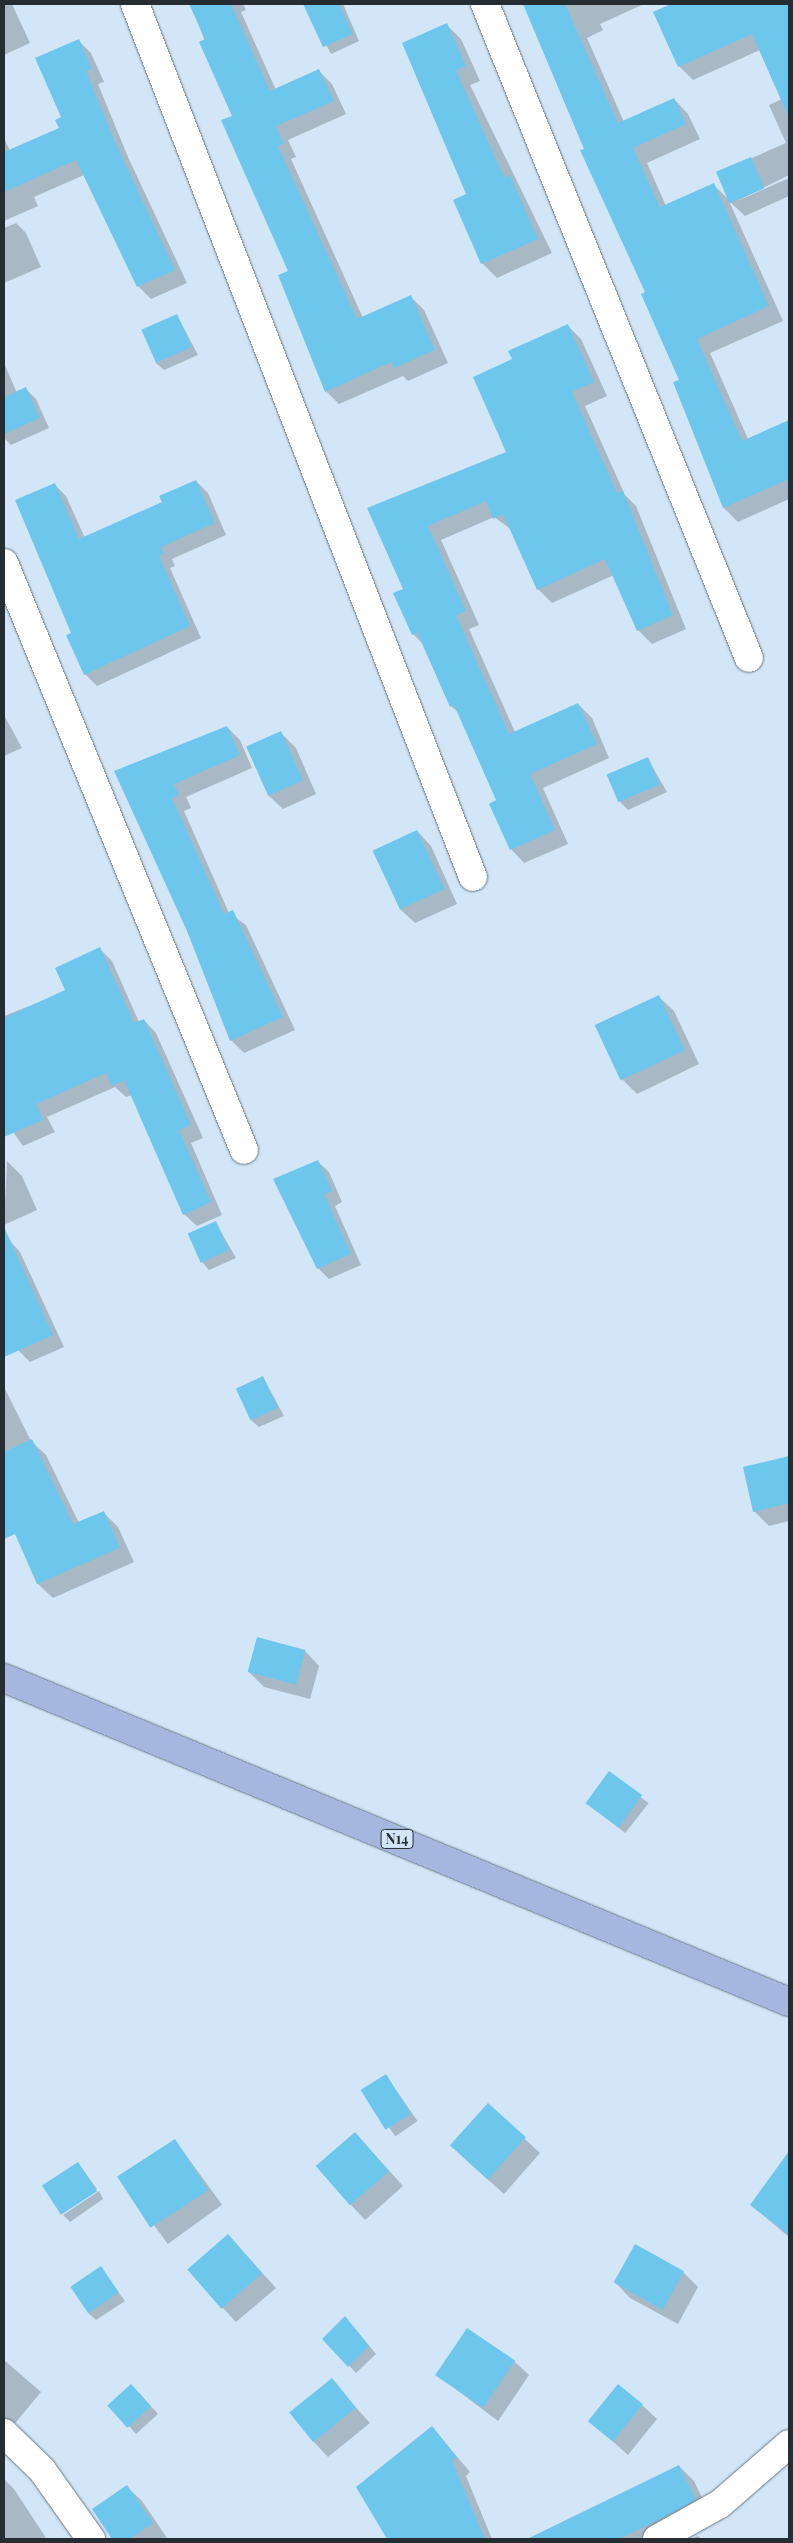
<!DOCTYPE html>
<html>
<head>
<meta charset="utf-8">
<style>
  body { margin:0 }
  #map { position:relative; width:793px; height:2543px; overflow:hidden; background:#d3e6f7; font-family:"Playfair Display",serif }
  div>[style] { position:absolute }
  .shadow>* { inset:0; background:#0003; transform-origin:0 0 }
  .building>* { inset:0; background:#6dc7ed; transform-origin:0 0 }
  .roads { filter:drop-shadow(0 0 1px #677887) drop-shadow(0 0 1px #677887) }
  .minor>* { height:28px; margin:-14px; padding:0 14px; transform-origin:14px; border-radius:14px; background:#fff }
  .major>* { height:28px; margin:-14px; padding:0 14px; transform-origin:14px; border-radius:14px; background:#a6b7df }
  span { translate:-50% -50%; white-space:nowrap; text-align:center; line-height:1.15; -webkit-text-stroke:5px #d3e6f7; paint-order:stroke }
  .shield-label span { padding:1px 4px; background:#d3e6f7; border:1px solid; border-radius:4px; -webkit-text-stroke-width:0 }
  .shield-label { font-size:14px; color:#252c32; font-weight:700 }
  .frame { position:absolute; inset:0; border:5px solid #252c32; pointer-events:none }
</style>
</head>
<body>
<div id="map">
  <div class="shadow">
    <div style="clip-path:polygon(4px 4px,12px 4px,30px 43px,4px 55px)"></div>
    <div style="clip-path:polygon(191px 4px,243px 4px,246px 10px,241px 12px,276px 90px,319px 71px,332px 84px,346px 114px,288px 140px,296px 157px,291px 159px,363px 318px,411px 297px,424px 310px,448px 363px,408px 381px,403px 376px,339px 404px,326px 391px,290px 271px)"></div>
    <div style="clip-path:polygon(305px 4px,343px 4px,359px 41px,331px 54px)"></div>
    <div style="clip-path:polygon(525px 4px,644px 4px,600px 24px,603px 30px,587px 38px,624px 122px,674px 99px,688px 114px,700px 139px,647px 163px,666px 206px,714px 185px,730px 201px,718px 173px,786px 143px,769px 105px,789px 96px,789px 175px,735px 202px,789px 178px,789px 196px,745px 216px,729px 201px,783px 321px,710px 353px,748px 439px,789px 421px,789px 499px,738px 522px,724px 508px,675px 383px,681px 380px,647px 293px)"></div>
    <div style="clip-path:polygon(674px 4px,789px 4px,789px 60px,775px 67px,760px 50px,693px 80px,679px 66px,655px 12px)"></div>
    <div style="clip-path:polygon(447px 25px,461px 39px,480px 81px,470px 85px,552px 253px,497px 278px,482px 263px,467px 195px)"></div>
    <div style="clip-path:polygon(78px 40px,91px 53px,104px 82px,98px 84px,128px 157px,187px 283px,151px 299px,138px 286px,84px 175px,34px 197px,38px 206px,4px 221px,4px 138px,10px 151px,60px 128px)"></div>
    <div style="clip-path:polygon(16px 223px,26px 233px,41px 267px,4px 283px,4px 228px)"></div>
    <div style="clip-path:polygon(177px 315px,198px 355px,164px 370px,156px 363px)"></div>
    <div style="clip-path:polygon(568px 326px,581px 339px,607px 396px,585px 406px,625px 495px,636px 506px,686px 629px,652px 644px,638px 630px,614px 575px,552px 603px,538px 589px,512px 530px,494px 517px,441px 540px,479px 625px,469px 629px,515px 732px,578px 704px,592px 718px,609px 758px,543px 788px,568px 844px,524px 863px,511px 849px,498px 801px,460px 714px,451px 706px,424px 645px,413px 634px,405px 589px,369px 509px,508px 452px,514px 360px)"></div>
    <div style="clip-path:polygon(4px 363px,17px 393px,26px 389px,36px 399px,49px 428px,11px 445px,4px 438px)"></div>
    <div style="clip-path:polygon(196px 481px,208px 493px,226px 535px,172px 559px,175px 566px,170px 568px,201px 638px,97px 686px,85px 674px,73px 633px,54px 484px,66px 496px,85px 538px,164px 503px)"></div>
    <div style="clip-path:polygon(4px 715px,22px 748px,4px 756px)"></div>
    <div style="clip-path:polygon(227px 727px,240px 740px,252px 768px,186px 797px,191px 808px,184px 811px,229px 913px,246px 925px,295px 1030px,244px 1053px,231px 1040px,188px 930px,116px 772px)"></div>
    <div style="clip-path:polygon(281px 733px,296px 748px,316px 794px,283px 809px,268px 795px,247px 748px)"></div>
    <div style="clip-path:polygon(648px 759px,667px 792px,628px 810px,620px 802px)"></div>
    <div style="clip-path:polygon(417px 831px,431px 846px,457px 904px,415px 923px,400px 909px,374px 850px)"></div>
    <div style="clip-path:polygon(100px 949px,112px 961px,139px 1022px,144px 1020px,156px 1033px,203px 1138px,191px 1143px,222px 1215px,197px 1226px,184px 1214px,132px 1095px,126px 1097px,115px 1087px,47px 1117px,55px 1132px,23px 1146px,4px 1119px,4px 1016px,67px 991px)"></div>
    <div style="clip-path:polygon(659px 997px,674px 1011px,699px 1064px,637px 1094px,622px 1079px)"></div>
    <div style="clip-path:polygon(7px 1161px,22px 1176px,37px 1210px,4px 1225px)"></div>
    <div style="clip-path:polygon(317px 1161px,329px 1172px,342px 1202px,335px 1206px,361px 1265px,329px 1279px,318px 1268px)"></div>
    <div style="clip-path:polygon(216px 1223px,236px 1258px,209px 1270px,202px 1262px)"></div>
    <div style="clip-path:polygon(9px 1240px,20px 1252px,64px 1347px,30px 1362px,18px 1350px,4px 1317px,4px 1242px)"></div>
    <div style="clip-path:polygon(263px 1377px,284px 1416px,259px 1427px,251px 1420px)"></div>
    <div style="clip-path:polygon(4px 1387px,31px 1441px,46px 1455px,79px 1523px,103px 1512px,118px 1527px,134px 1562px,53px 1598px,38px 1584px,4px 1507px)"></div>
    <div style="clip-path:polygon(789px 1458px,789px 1521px,769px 1526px,754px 1511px)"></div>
    <div style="clip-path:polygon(305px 1651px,319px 1666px,310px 1699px,264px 1687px,249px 1672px)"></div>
    <div style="left:610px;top:1773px;width:49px;height:38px;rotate:38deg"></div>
    <div style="left:386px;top:2076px;width:55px;height:27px;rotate:55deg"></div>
    <div style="clip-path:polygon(488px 2105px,540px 2153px,504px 2194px,466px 2160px)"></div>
    <div style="clip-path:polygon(355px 2133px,403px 2186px,365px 2220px,351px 2205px)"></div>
    <div style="left:175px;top:2140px;width:80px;height:67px;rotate:54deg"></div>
    <div style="clip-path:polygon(78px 2163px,97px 2189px,62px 2213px)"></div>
    <div style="clip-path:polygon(775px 2173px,789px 2184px,789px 2237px,751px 2205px)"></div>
    <div style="clip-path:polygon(99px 2191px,103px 2199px,70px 2222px,63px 2215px)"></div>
    <div style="clip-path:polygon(228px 2235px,276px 2288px,236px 2322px,222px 2307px)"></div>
    <div style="clip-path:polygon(100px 2268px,125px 2301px,96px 2320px,88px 2313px)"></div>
    <div style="clip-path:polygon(683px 2272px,698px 2287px,678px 2324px,630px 2298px,616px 2283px)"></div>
    <div style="clip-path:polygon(352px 2325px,376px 2354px,356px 2373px,324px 2339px)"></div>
    <div style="clip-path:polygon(4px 2360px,41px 2392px,12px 2427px,4px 2420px)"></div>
    <div style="clip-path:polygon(514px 2361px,529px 2375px,498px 2421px,437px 2375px)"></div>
    <div style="clip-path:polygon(331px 2380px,370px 2423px,328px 2457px,314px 2442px)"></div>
    <div style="clip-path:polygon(139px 2393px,158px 2414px,136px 2434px,129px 2426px)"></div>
    <div style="clip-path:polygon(642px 2405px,657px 2419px,628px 2455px,590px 2421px)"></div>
    <div style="clip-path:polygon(432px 2427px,470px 2472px,466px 2476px,492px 2539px,388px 2539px,358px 2488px)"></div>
    <div style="clip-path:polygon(679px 2466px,694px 2481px,710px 2514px,665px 2539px,545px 2539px,543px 2533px)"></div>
    <div style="clip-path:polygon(4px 2479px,14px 2489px,46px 2538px,4px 2539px)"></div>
    <div style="clip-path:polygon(127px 2487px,142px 2501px,167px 2538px,114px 2539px,94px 2509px)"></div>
    <div style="clip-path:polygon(698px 2536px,702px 2539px,691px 2539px)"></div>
  </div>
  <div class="building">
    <div style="clip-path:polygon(189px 4px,231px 4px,270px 91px,319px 69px,334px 101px,276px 126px,284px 144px,278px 146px,357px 319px,411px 295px,435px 350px,394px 368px,391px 362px,325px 392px,278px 275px,288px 271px,221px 120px,232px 116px,199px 42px,205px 39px)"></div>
    <div style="clip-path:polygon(303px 4px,339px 4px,353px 34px,323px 47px)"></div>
    <div style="clip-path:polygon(523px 4px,565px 4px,618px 123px,674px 98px,686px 124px,633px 148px,660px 207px,714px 183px,769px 306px,697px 339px,742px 441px,789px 420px,789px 479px,723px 508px,673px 382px,679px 380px,641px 294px,645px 292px,580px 150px,584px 149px)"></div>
    <div style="clip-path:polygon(671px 4px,789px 4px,789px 118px,752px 34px,678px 67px,653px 12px)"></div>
    <div style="clip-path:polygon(447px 23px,466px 66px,456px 70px,504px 177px,510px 175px,538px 239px,481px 264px,453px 200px,466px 194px,402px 43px)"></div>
    <div style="clip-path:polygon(79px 39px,92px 69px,86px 71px,115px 142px,175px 270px,137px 287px,76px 160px,4px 192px,4px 152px,59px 128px,55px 120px,61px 117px,35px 58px)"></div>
    <div style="left:751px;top:157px;width:34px;height:38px;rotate:67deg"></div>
    <div style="left:177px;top:314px;width:36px;height:39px;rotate:66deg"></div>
    <div style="clip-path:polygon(568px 324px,594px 382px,572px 392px,617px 493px,623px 491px,673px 615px,637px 631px,605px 559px,537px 590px,503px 514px,493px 519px,486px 501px,428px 526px,466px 611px,456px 615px,509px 734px,578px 703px,597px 744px,530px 774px,555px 830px,510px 850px,489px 804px,496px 800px,454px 705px,450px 707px,417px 632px,412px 635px,393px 593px,403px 589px,367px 508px,506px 452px,473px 377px,512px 359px,508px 351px)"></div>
    <div style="clip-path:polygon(26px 387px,40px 418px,4px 434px,4px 397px)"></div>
    <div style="clip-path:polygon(196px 480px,215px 523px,161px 547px,164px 554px,159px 556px,190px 626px,84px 675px,66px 635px,71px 633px,15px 500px,55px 483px,79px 539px,162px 502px,159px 496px)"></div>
    <div style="clip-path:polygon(227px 726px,240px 755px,174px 784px,179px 795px,172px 798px,224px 914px,233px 910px,283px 1017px,230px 1041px,187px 931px,114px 771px)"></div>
    <div style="left:281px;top:731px;width:54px;height:38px;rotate:66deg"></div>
    <div style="left:648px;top:757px;width:30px;height:45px;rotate:67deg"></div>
    <div style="left:417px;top:830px;width:65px;height:49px;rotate:65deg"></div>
    <div style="clip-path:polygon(100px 947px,134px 1023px,144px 1019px,191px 1125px,179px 1130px,211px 1202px,183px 1215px,124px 1080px,112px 1086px,106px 1073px,36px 1104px,43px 1120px,4px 1137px,4px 1018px,65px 990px,55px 968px)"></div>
    <div style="left:659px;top:995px;width:61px;height:71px;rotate:65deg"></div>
    <div style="clip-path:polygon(318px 1160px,332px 1191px,324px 1194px,351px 1254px,317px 1269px,273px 1179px)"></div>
    <div style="left:216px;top:1221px;width:32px;height:31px;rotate:66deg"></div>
    <div style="clip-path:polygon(4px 1227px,53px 1335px,4px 1357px)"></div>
    <div style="left:263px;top:1376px;width:35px;height:30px;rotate:65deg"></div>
    <div style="clip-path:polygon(32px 1439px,73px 1524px,104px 1511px,120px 1548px,37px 1584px,15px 1534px,4px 1539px,4px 1452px)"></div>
    <div style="clip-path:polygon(789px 1456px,789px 1503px,753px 1512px,743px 1467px)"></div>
    <div style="left:257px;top:1637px;width:50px;height:36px;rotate:15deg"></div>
    <div style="left:609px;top:1771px;width:41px;height:40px;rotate:36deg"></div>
    <div style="left:386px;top:2074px;width:47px;height:30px;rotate:58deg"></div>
    <div style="left:488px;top:2103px;width:51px;height:57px;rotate:42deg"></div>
    <div style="left:355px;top:2132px;width:52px;height:52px;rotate:49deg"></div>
    <div style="left:175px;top:2139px;width:61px;height:69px;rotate:57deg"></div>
    <div style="clip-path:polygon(789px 2151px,789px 2235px,750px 2205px)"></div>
    <div style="left:78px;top:2162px;width:35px;height:43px;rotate:57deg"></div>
    <div style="left:228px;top:2234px;width:52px;height:54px;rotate:49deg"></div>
    <div style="left:635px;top:2244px;width:56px;height:44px;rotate:29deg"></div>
    <div style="left:101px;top:2266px;width:32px;height:37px;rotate:56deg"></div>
    <div style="clip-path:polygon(345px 2316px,369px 2346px,348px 2367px,322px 2339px)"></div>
    <div style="left:467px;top:2328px;width:58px;height:57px;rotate:34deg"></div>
    <div style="left:332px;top:2378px;width:38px;height:55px;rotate:51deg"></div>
    <div style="left:131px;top:2384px;width:30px;height:32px;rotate:48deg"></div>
    <div style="left:618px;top:2384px;width:32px;height:48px;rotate:39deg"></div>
    <div style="clip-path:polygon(432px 2426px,457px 2457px,452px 2461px,485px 2539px,387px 2539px,356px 2487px)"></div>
    <div style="clip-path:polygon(679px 2465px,696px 2500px,666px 2516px,619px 2539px,527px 2539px)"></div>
    <div style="clip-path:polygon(127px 2485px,153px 2523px,130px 2539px,112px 2539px,92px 2509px)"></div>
  </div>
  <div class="roads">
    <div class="minor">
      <div style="left:135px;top:4px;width:936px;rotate:68.84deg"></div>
      <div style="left:485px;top:4px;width:705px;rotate:68.02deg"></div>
      <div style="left:4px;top:563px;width:634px;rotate:67.76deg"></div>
      <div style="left:4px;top:2433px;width:53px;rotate:44.2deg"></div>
      <div style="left:42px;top:2470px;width:85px;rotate:54.6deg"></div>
      <div style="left:657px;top:2539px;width:72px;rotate:-29.1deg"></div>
      <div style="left:720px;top:2504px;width:91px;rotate:-41deg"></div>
    </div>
    <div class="major">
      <div style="left:4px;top:1678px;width:849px;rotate:22.43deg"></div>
    </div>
  </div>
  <div class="shield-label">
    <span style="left:397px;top:1839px">N14</span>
  </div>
  <div class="frame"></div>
</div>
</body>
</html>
